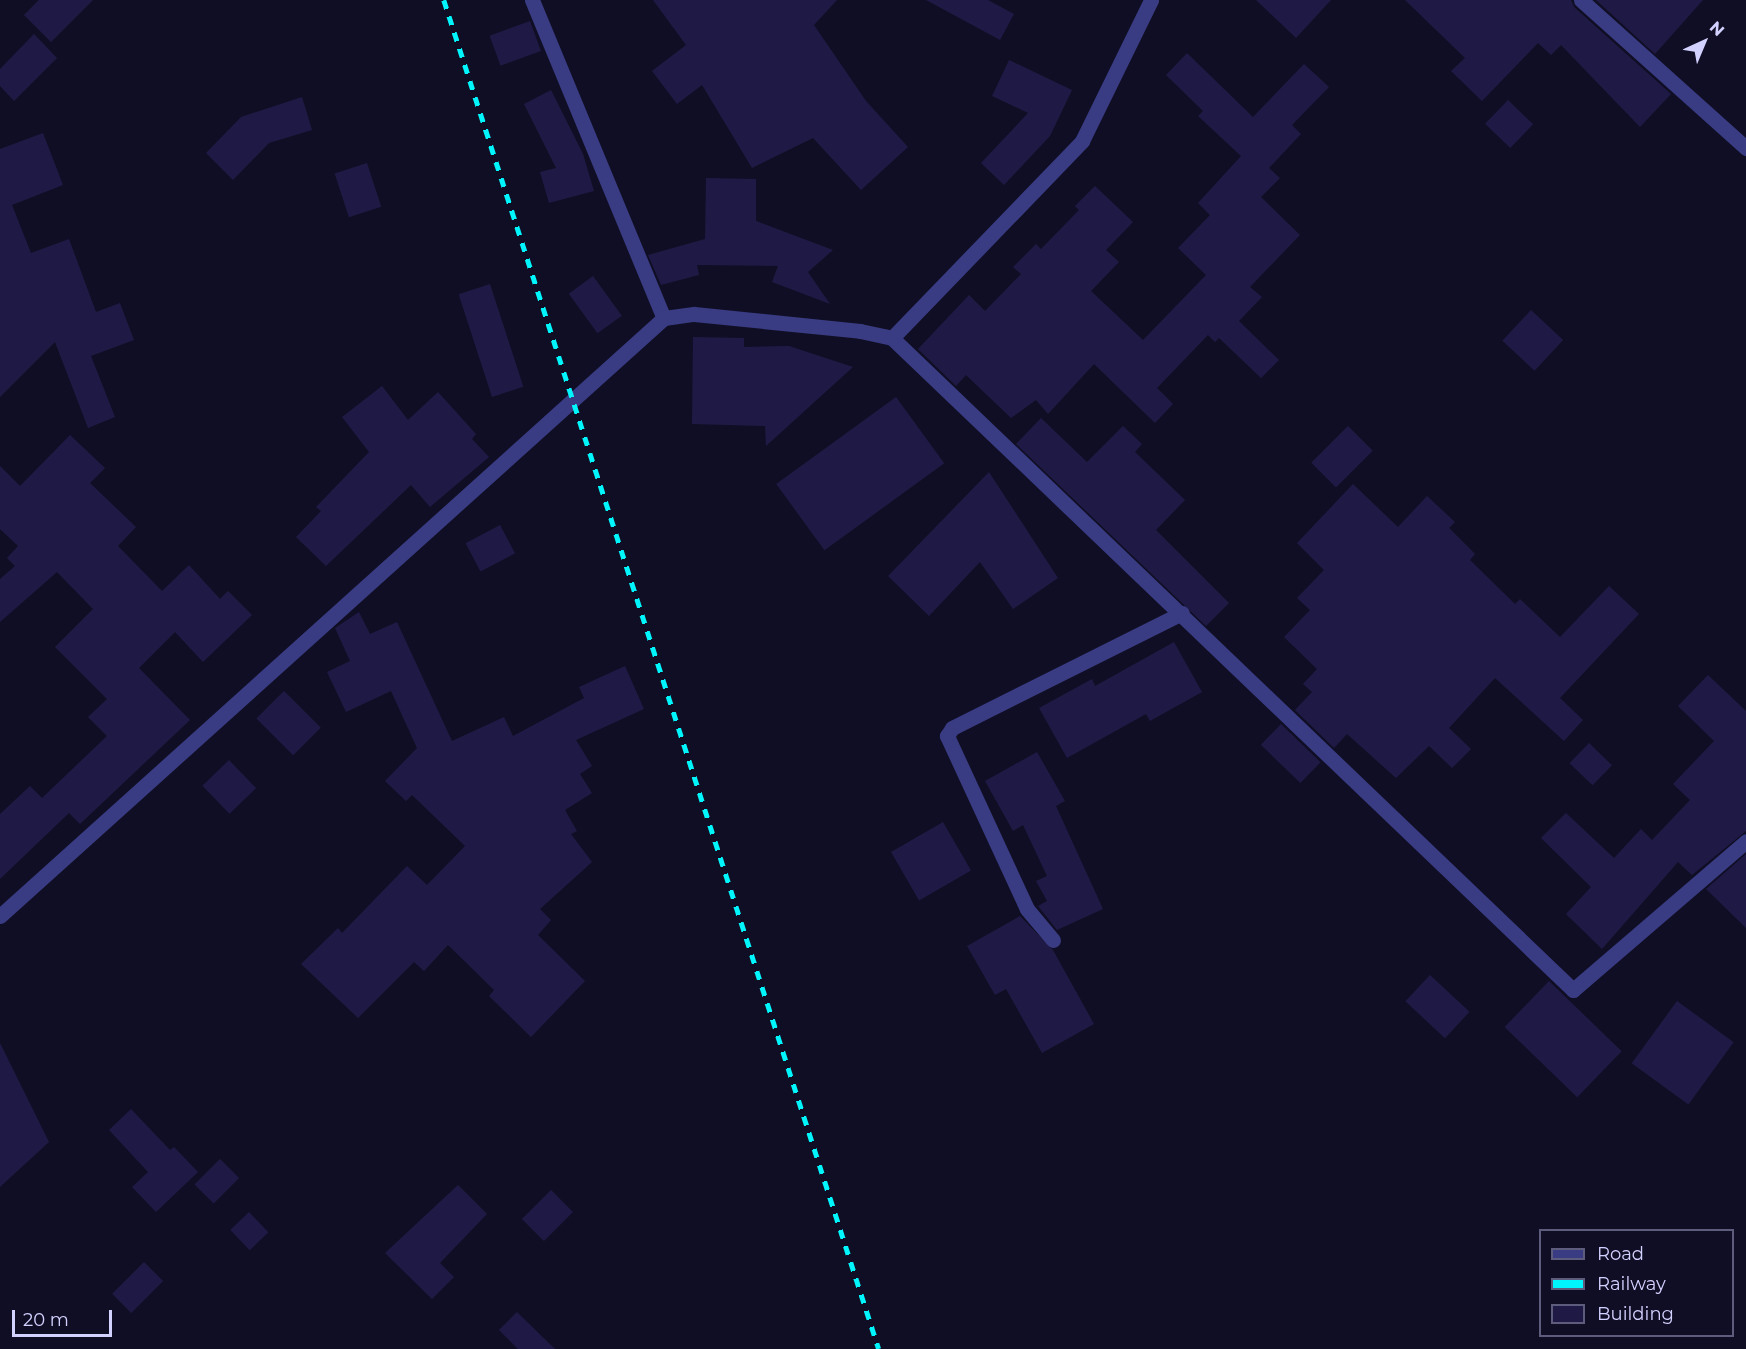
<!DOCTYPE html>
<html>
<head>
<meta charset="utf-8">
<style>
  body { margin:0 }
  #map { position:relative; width:1746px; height:1349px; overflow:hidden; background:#100e24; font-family:Montserrat,sans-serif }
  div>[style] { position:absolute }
  .building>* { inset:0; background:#1f1a45; transform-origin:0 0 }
  .minor>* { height:15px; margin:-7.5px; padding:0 7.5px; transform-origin:7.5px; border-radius:7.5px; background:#393b83 }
  .rail>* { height:4.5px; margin-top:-2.25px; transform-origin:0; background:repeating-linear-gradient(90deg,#00f5fc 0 9px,transparent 0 17px) }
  span { translate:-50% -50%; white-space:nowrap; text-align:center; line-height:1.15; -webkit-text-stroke:4.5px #100e24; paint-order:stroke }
  .legend { position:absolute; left:1539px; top:1229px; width:195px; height:108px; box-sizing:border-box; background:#100e24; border:2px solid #5e5c7c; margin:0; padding:8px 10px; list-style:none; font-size:18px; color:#d3d1ff }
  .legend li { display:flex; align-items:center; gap:12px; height:30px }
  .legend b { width:30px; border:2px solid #5e5c7c }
  .north { position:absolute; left:1674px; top:12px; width:60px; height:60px; -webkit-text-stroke:4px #100e24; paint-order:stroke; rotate:44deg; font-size:16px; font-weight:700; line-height:24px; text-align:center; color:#d3d1ff }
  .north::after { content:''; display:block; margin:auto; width:21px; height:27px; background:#d3d1ff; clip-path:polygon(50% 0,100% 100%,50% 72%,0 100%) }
  .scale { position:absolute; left:12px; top:1310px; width:100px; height:27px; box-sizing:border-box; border:3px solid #d3d1ff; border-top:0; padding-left:8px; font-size:18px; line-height:21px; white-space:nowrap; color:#d3d1ff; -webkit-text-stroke:4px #100e24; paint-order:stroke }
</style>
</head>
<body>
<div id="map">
  <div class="building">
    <div style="clip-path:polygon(39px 0,93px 0,51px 42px,24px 15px)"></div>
    <div style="clip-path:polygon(653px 0,837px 0,814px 25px,866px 101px,908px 147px,861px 190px,813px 138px,752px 168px,702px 85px,677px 104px,652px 71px,686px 45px)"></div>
    <div style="clip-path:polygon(926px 0,988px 0,1014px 14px,1000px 40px)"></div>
    <div style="clip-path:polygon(1256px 0,1331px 0,1296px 38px)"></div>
    <div style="clip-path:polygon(1405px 0,1571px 0,1574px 7px,1671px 94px,1640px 127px,1561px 45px,1551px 55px,1538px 43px,1482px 101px,1451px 71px,1465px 58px)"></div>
    <div style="clip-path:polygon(1596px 0,1703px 0,1655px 54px)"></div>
    <div style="left:530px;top:21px;width:32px;height:43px;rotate:70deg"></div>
    <div style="clip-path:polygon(34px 34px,57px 58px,14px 101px,0 86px,0 69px)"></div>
    <div style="clip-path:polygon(1187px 53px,1253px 117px,1304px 64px,1329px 87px,1292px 125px,1301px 134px,1269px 168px,1280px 178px,1261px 197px,1300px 235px,1250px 287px,1262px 297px,1239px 321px,1279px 360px,1261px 378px,1219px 338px,1215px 342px,1208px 335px,1157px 388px,1173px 404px,1155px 423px,1094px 364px,1048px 414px,1036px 400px,1011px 418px,966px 375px,956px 386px,918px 349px,969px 295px,985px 311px,1021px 274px,1013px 267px,1036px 244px,1041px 249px,1079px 210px,1075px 206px,1095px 186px,1133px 222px,1106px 250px,1119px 262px,1091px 291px,1143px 340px,1206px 275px,1178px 248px,1210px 215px,1198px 203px,1241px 156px,1198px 116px,1203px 111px,1166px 75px)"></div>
    <div style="clip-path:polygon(1009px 60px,1072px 90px,1050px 136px,1004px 185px,981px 163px,1028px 113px,992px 96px)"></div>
    <div style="clip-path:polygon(551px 90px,583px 154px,594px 191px,549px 203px,540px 172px,556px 168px,524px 104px)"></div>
    <div style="clip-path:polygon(302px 97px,312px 130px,269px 143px,233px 180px,206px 153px,241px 117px)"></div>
    <div style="left:1508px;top:100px;width:35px;height:33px;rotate:44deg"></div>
    <div style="clip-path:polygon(43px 133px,63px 185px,12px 205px,31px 253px,69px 239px,96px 312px,120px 303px,134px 340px,91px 356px,115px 417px,88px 428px,55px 342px,0 397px,0 149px)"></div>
    <div style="left:367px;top:163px;width:46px;height:34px;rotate:72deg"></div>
    <div style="clip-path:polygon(706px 178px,756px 179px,756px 221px,833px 250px,808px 272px,830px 304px,772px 282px,778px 266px,697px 265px,699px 275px,661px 285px,648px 255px,705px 239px)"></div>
    <div style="left:593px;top:276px;width:49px;height:30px;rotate:54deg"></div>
    <div style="left:490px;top:284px;width:108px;height:33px;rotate:72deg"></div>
    <div style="left:1531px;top:310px;width:44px;height:42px;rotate:43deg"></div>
    <div style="clip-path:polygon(693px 337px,744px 338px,744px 347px,789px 346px,853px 367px,766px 446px,765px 426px,692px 424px)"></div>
    <div style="clip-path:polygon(382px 386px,408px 420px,438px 392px,476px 434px,472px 439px,489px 457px,430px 507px,411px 485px,326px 566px,296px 537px,321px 511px,316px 507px,369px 452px,342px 417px)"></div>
    <div style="left:896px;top:397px;width:82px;height:148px;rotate:54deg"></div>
    <div style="clip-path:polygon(1041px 418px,1087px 462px,1123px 426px,1142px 444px,1135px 452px,1185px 500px,1156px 530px,1229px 603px,1206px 626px,1016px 444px)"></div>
    <div style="left:1348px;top:426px;width:35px;height:52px;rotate:45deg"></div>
    <div style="clip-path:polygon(70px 435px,105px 468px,90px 483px,136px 527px,118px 546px,162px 591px,189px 565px,220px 599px,228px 591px,252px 615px,203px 662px,175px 632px,139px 668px,190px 720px,80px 824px,69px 813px,0 879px,0 814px,30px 786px,42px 798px,107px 736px,88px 717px,107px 699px,55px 647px,93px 609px,57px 572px,0 622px,0 579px,15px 566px,7px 558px,18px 546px,0 529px,0 466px,20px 486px)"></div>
    <div style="clip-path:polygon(989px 472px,1058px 578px,1013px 609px,980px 562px,929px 616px,888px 576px)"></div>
    <div style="clip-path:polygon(1353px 484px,1398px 527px,1427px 496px,1455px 522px,1449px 528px,1475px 554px,1470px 560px,1515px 604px,1520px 599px,1560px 637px,1609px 586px,1639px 614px,1560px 698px,1583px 720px,1564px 741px,1495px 678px,1449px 728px,1471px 749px,1452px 768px,1429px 746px,1396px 778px,1347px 734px,1334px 748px,1295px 710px,1312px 692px,1303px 684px,1317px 669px,1284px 637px,1310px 610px,1297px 598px,1324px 570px,1297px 543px)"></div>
    <div style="left:500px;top:525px;width:32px;height:39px;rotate:62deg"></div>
    <div style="clip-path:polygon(359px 612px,370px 634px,397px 622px,452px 741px,504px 717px,513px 736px,584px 698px,579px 687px,625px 666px,644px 709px,576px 740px,592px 766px,580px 774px,592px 793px,565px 810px,577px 831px,571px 834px,592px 862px,540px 909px,551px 920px,538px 935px,585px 981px,531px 1037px,489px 996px,494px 990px,448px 945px,424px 971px,414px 962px,358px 1018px,301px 964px,338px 928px,342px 933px,407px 866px,427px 885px,465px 846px,412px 795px,406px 801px,385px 781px,417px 748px,391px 691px,346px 712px,327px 672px,350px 661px,335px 628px)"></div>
    <div style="clip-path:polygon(1174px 642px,1202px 692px,1150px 721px,1146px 714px,1067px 758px,1039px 708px,1092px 679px,1095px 686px)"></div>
    <div style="clip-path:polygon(1708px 675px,1746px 711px,1746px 831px,1692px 875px,1678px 862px,1602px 949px,1566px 914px,1591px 887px,1541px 838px,1566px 813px,1614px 858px,1641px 829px,1652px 840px,1690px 800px,1673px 784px,1714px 741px,1678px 706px)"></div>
    <div style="left:284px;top:691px;width:52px;height:39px;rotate:45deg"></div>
    <div style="left:1281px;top:724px;width:55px;height:29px;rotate:44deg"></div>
    <div style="left:1589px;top:743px;width:32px;height:28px;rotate:44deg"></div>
    <div style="clip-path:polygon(1037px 752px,1065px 801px,1056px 806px,1103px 909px,1057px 930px,1038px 906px,1047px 901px,1036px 881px,1047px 876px,1023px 825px,1013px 831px,985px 781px)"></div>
    <div style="left:229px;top:760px;width:39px;height:37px;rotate:46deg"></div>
    <div style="left:943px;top:822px;width:56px;height:60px;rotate:60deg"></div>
    <div style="clip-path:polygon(1746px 854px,1746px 928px,1706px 889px)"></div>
    <div style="clip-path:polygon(1020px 916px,1053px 950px,1094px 1024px,1042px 1053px,1006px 989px,995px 995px,967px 946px)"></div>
    <div style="left:1430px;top:975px;width:54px;height:36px;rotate:43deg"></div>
    <div style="left:1549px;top:981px;width:101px;height:64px;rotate:44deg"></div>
    <div style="left:1677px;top:1001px;width:70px;height:77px;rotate:36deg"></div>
    <div style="clip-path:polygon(0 1043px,49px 1142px,0 1187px)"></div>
    <div style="clip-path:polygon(131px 1109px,170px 1150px,174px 1147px,198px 1172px,156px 1212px,132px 1187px,148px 1172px,109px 1130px)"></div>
    <div style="left:220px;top:1159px;width:27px;height:36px;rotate:45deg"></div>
    <div style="clip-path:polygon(458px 1185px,487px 1214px,440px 1263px,454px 1277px,432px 1299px,385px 1253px)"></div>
    <div style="left:551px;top:1190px;width:31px;height:41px;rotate:45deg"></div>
    <div style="left:249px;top:1212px;width:28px;height:26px;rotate:46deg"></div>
    <div style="left:144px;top:1262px;width:27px;height:45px;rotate:45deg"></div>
    <div style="clip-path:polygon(517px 1312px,555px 1349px,518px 1349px,499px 1330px)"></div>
  </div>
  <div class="minor">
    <div style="left:532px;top:0;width:344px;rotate:67.5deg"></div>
    <div style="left:1581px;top:0;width:222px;rotate:41.9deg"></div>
    <div style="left:892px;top:338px;width:943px;rotate:43.75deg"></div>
    <div style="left:1573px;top:990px;width:228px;rotate:-40.7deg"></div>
    <div style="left:0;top:916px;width:894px;rotate:-42.01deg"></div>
    <div style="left:664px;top:318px;width:30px;rotate:-8deg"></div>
    <div style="left:694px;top:314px;width:167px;rotate:5.8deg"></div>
    <div style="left:860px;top:331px;width:33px;rotate:12deg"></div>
    <div style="left:892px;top:338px;width:274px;rotate:-46deg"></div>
    <div style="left:1082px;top:141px;width:157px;rotate:-63.9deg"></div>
    <div style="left:1053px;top:940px;width:40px;rotate:-130deg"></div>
    <div style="left:1027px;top:909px;width:191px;rotate:-114.8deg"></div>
    <div style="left:947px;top:736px;width:9px;rotate:-58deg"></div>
    <div style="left:952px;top:728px;width:257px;rotate:-26.6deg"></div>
  </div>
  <div class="rail">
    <div style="left:444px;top:0;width:1417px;rotate:72.13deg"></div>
  </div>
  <ul class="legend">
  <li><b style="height:8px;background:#393b83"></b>Road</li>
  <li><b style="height:8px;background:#00f5fc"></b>Railway</li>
  <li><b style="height:16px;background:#1f1a45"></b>Building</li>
  </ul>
  <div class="north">N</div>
  <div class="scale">20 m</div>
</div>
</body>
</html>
